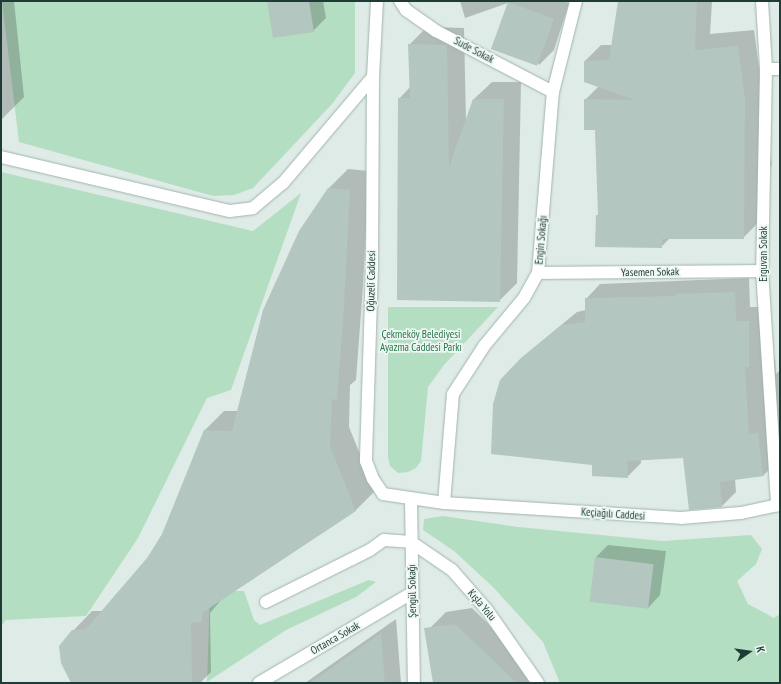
<!DOCTYPE html>
<html>
<head>
<meta charset="utf-8">
<style>
  body { margin:0 }
  #map { position:relative; width:781px; height:684px; overflow:hidden; background:#deebe6; font-family:"PT Sans Narrow",sans-serif }
  div>[style] { position:absolute }
  .green>* { inset:0; background:#b4dec2 }
  .shadow>* { inset:0; background:#0003 }
  .building>* { inset:0; background:#b3c6bf; transform-origin:0 0 }
  .roads { filter:drop-shadow(0 0 1px #a1b3ad) drop-shadow(0 0 1px #a1b3ad) }
  .minor>* { height:12px; margin:-6px; padding:0 6px; transform-origin:6px; border-radius:6px; background:#fff }
  span { translate:-50% -50%; white-space:nowrap; text-align:center; line-height:1.15; -webkit-text-stroke:3.5px #eef7f3; paint-order:stroke }
  .street-label { font-size:11px; color:#1e3b35 }
  .park-label { font-size:11px; color:#257549 }
  .frame { position:absolute; inset:0; border:2px solid #1e3b35; pointer-events:none }
  .north { position:absolute; left:729px; top:632px; width:40px; height:40px; -webkit-text-stroke:3px #eef7f3; paint-order:stroke; rotate:77deg; font-size:11px; font-weight:700; line-height:16px; text-align:center; color:#1e3b35 }
  .north::after { content:''; display:block; margin:auto; width:14px; height:18px; background:#1e3b35; clip-path:polygon(50% 0,100% 100%,50% 72%,0 100%) }
</style>
</head>
<body>
<div id="map">
  <div class="green">
    <div style="clip-path:polygon(2px 1px,355px 1px,355px 73px,332px 104px,253px 188px,234px 195px,213px 196px,19px 142px)"></div>
    <div style="clip-path:polygon(1px 172px,253px 231px,301px 193px,231px 390px,207px 398px,138px 538px,86px 616px,6px 620px,1px 626px)"></div>
    <div style="clip-path:polygon(388px 307px,498px 307px,444px 365px,428px 387px,421px 461px,416px 468px,408px 472px,398px 473px,390px 466px,388px 457px)"></div>
    <div style="clip-path:polygon(443px 516px,518px 527px,663px 541px,751px 535px,762px 549px,756px 564px,737px 581px,748px 604px,774px 618px,780px 614px,780px 683px,560px 683px,543px 642px,493px 587px,454px 551px,423px 530px,424px 519px)"></div>
    <div style="clip-path:polygon(369px 580px,376px 582px,356px 597px,286px 630px,207px 682px,210px 591px,244px 591px,254px 620px,260px 625px)"></div>
  </div>
  <div class="shadow">
    <div style="clip-path:polygon(1px 1px,14px 1px,24px 97px,2px 119px)"></div>
    <div style="clip-path:polygon(268px 1px,323px 1px,326px 18px,313px 31px)"></div>
    <div style="clip-path:polygon(460px 1px,563px 1px,569px 3px,554px 50px,539px 65px,508px 3px,465px 18px)"></div>
    <div style="clip-path:polygon(619px 1px,712px 1px,710px 34px,754px 30px,772px 165px,760px 176px,759px 222px,743px 238px,670px 238px,661px 247px,597px 216px,599px 214px,596px 129px,585px 100px,599px 86px,585px 61px,601px 45px,612px 45px)"></div>
    <div style="clip-path:polygon(427px 27px,464px 28px,466px 122px,474px 99px,492px 82px,521px 82px,517px 283px,499px 301px,399px 99px,410px 87px,409px 45px)"></div>
    <div style="clip-path:polygon(348px 169px,369px 171px,363px 286px,356px 380px,350px 385px,349px 427px,375px 491px,356px 510px,221px 600px,210px 613px,211px 672px,200px 683px,72px 683px,73px 631px,92px 611px,103px 611px,148px 559px,163px 535px,205px 430px,224px 411px,238px 411px,329px 188px)"></div>
    <div style="clip-path:polygon(749px 278px,750px 307px,763px 307px,763px 360px,775px 359px,776px 374px,780px 370px,780px 435px,774px 440px,777px 461px,763px 476px,735px 479px,736px 492px,722px 506px,684px 457px,641px 460px,641px 463px,627px 477px,593px 464px,520px 359px,577px 312px,586px 310px,586px 299px,600px 284px)"></div>
    <div style="clip-path:polygon(608px 545px,666px 551px,660px 595px,648px 608px,596px 557px)"></div>
    <div style="clip-path:polygon(472px 608px,527px 662px,536px 683px,436px 683px,430px 628px,446px 612px)"></div>
    <div style="clip-path:polygon(396px 619px,401px 683px,305px 683px)"></div>
  </div>
  <div class="building">
    <div style="clip-path:polygon(267px 1px,309px 1px,314px 32px,273px 38px)"></div>
    <div style="clip-path:polygon(618px 1px,697px 1px,695px 50px,738px 46px,745px 99px,744px 239px,662px 239px,662px 248px,595px 247px,596px 215px,598px 215px,595px 130px,584px 130px,584px 99px,635px 100px,584px 82px,584px 61px,609px 60px)"></div>
    <div style="left:508px;top:2px;width:49px;height:50px;rotate:20deg"></div>
    <div style="clip-path:polygon(408px 44px,447px 45px,449px 167px,473px 99px,504px 99px,500px 302px,397px 300px,398px 98px,410px 98px)"></div>
    <div style="clip-path:polygon(328px 188px,350px 190px,344px 306px,337px 400px,332px 399px,330px 446px,356px 511px,202px 613px,202px 622px,191px 623px,192px 683px,71px 683px,61px 663px,59px 646px,72px 630px,86px 629px,147px 558px,162px 534px,204px 430px,232px 431px,263px 310px,299px 231px)"></div>
    <div style="clip-path:polygon(735px 292px,736px 321px,749px 321px,749px 367px,745px 367px,749px 434px,758px 433px,763px 476px,720px 482px,722px 507px,689px 510px,683px 458px,627px 461px,628px 478px,592px 476px,592px 465px,491px 454px,493px 404px,500px 380px,520px 359px,562px 325px,585px 322px,585px 298px,676px 296px,676px 294px)"></div>
    <div style="left:595px;top:557px;width:59px;height:45px;rotate:7deg"></div>
    <div style="clip-path:polygon(455px 624px,517px 683px,433px 683px,424px 628px)"></div>
    <div style="clip-path:polygon(381px 633px,385px 683px,310px 683px)"></div>
  </div>
  <div class="roads">
    <div class="minor">
      <div style="left:377px;top:1px;width:76px;rotate:93deg"></div>
      <div style="left:373px;top:77px;width:190px;rotate:90.3deg"></div>
      <div style="left:372px;top:267px;width:194px;rotate:91.8deg"></div>
      <div style="left:366px;top:461px;width:19px;rotate:69deg"></div>
      <div style="left:373px;top:479px;width:18px;rotate:56deg"></div>
      <div style="left:383px;top:494px;width:62px;rotate:8.4deg"></div>
      <div style="left:444px;top:503px;width:237px;rotate:3.6deg"></div>
      <div style="left:681px;top:518px;width:60px;rotate:-4.8deg"></div>
      <div style="left:741px;top:513px;width:40px;rotate:-12deg"></div>
      <div style="left:400px;top:1px;width:11px;rotate:56deg"></div>
      <div style="left:406px;top:10px;width:37px;rotate:35deg"></div>
      <div style="left:436px;top:31px;width:132px;rotate:27.5deg"></div>
      <div style="left:762px;top:1px;width:68px;rotate:86.6deg"></div>
      <div style="left:766px;top:69px;width:202px;rotate:91.1deg"></div>
      <div style="left:762px;top:271px;width:235px;rotate:86.3deg"></div>
      <div style="left:766px;top:69px;width:14px"></div>
      <div style="left:1px;top:157px;width:235px;rotate:13.3deg"></div>
      <div style="left:230px;top:211px;width:23px;rotate:-7deg"></div>
      <div style="left:253px;top:208px;width:39px;rotate:-40deg"></div>
      <div style="left:283px;top:183px;width:139px;rotate:-49.7deg"></div>
      <div style="left:538px;top:273px;width:224px;rotate:-0.5deg"></div>
      <div style="left:411px;top:499px;width:184px;rotate:89.1deg"></div>
      <div style="left:444px;top:503px;width:109px;rotate:-85.3deg"></div>
      <div style="left:453px;top:394px;width:57px;rotate:-57.1deg"></div>
      <div style="left:484px;top:346px;width:62px;rotate:-50.2deg"></div>
      <div style="left:524px;top:298px;width:29px;rotate:-61deg"></div>
      <div style="left:538px;top:273px;width:182px;rotate:-85.3deg"></div>
      <div style="left:553px;top:92px;width:94px;rotate:-75.8deg"></div>
      <div style="left:266px;top:602px;width:116px;rotate:-26.6deg"></div>
      <div style="left:370px;top:550px;width:17px;rotate:-36deg"></div>
      <div style="left:384px;top:540px;width:27px;rotate:4deg"></div>
      <div style="left:411px;top:542px;width:50px;rotate:34.3deg"></div>
      <div style="left:452px;top:570px;width:53px;rotate:48.8deg"></div>
      <div style="left:487px;top:610px;width:89px;rotate:55.1deg"></div>
      <div style="left:259px;top:683px;width:178px;rotate:-30.5deg"></div>
    </div>
  </div>
  <div class="street-label">
    <span style="left:474px;top:50px;rotate:28deg">Sude Sokak</span>
    <span style="left:541px;top:240px;rotate:-85deg">Engin Sokağı</span>
    <span style="left:763px;top:254px;rotate:-90deg">Erguvan Sokak</span>
    <span style="left:650px;top:272px;rotate:-1deg">Yasemen Sokak</span>
    <span style="left:371px;top:281px;rotate:-89deg">Oğuzeli Caddesi</span>
    <span style="left:613px;top:514px;rotate:4deg">Keçiağılı Caddesi</span>
    <span style="left:412px;top:591px;rotate:-91deg">Şengül Sokağı</span>
    <span style="left:482px;top:605px;rotate:50deg">Kışla Yolu</span>
    <span style="left:335px;top:638px;rotate:-30deg">Ortanca Sokak</span>
  </div>
  <div class="park-label">
    <span style="left:421px;top:341px">Çekmeköy Belediyesi<br>Ayazma Caddesi Parkı</span>
  </div>
  <div class="frame"></div>
  <div class="north">K</div>
</div>
</body>
</html>
